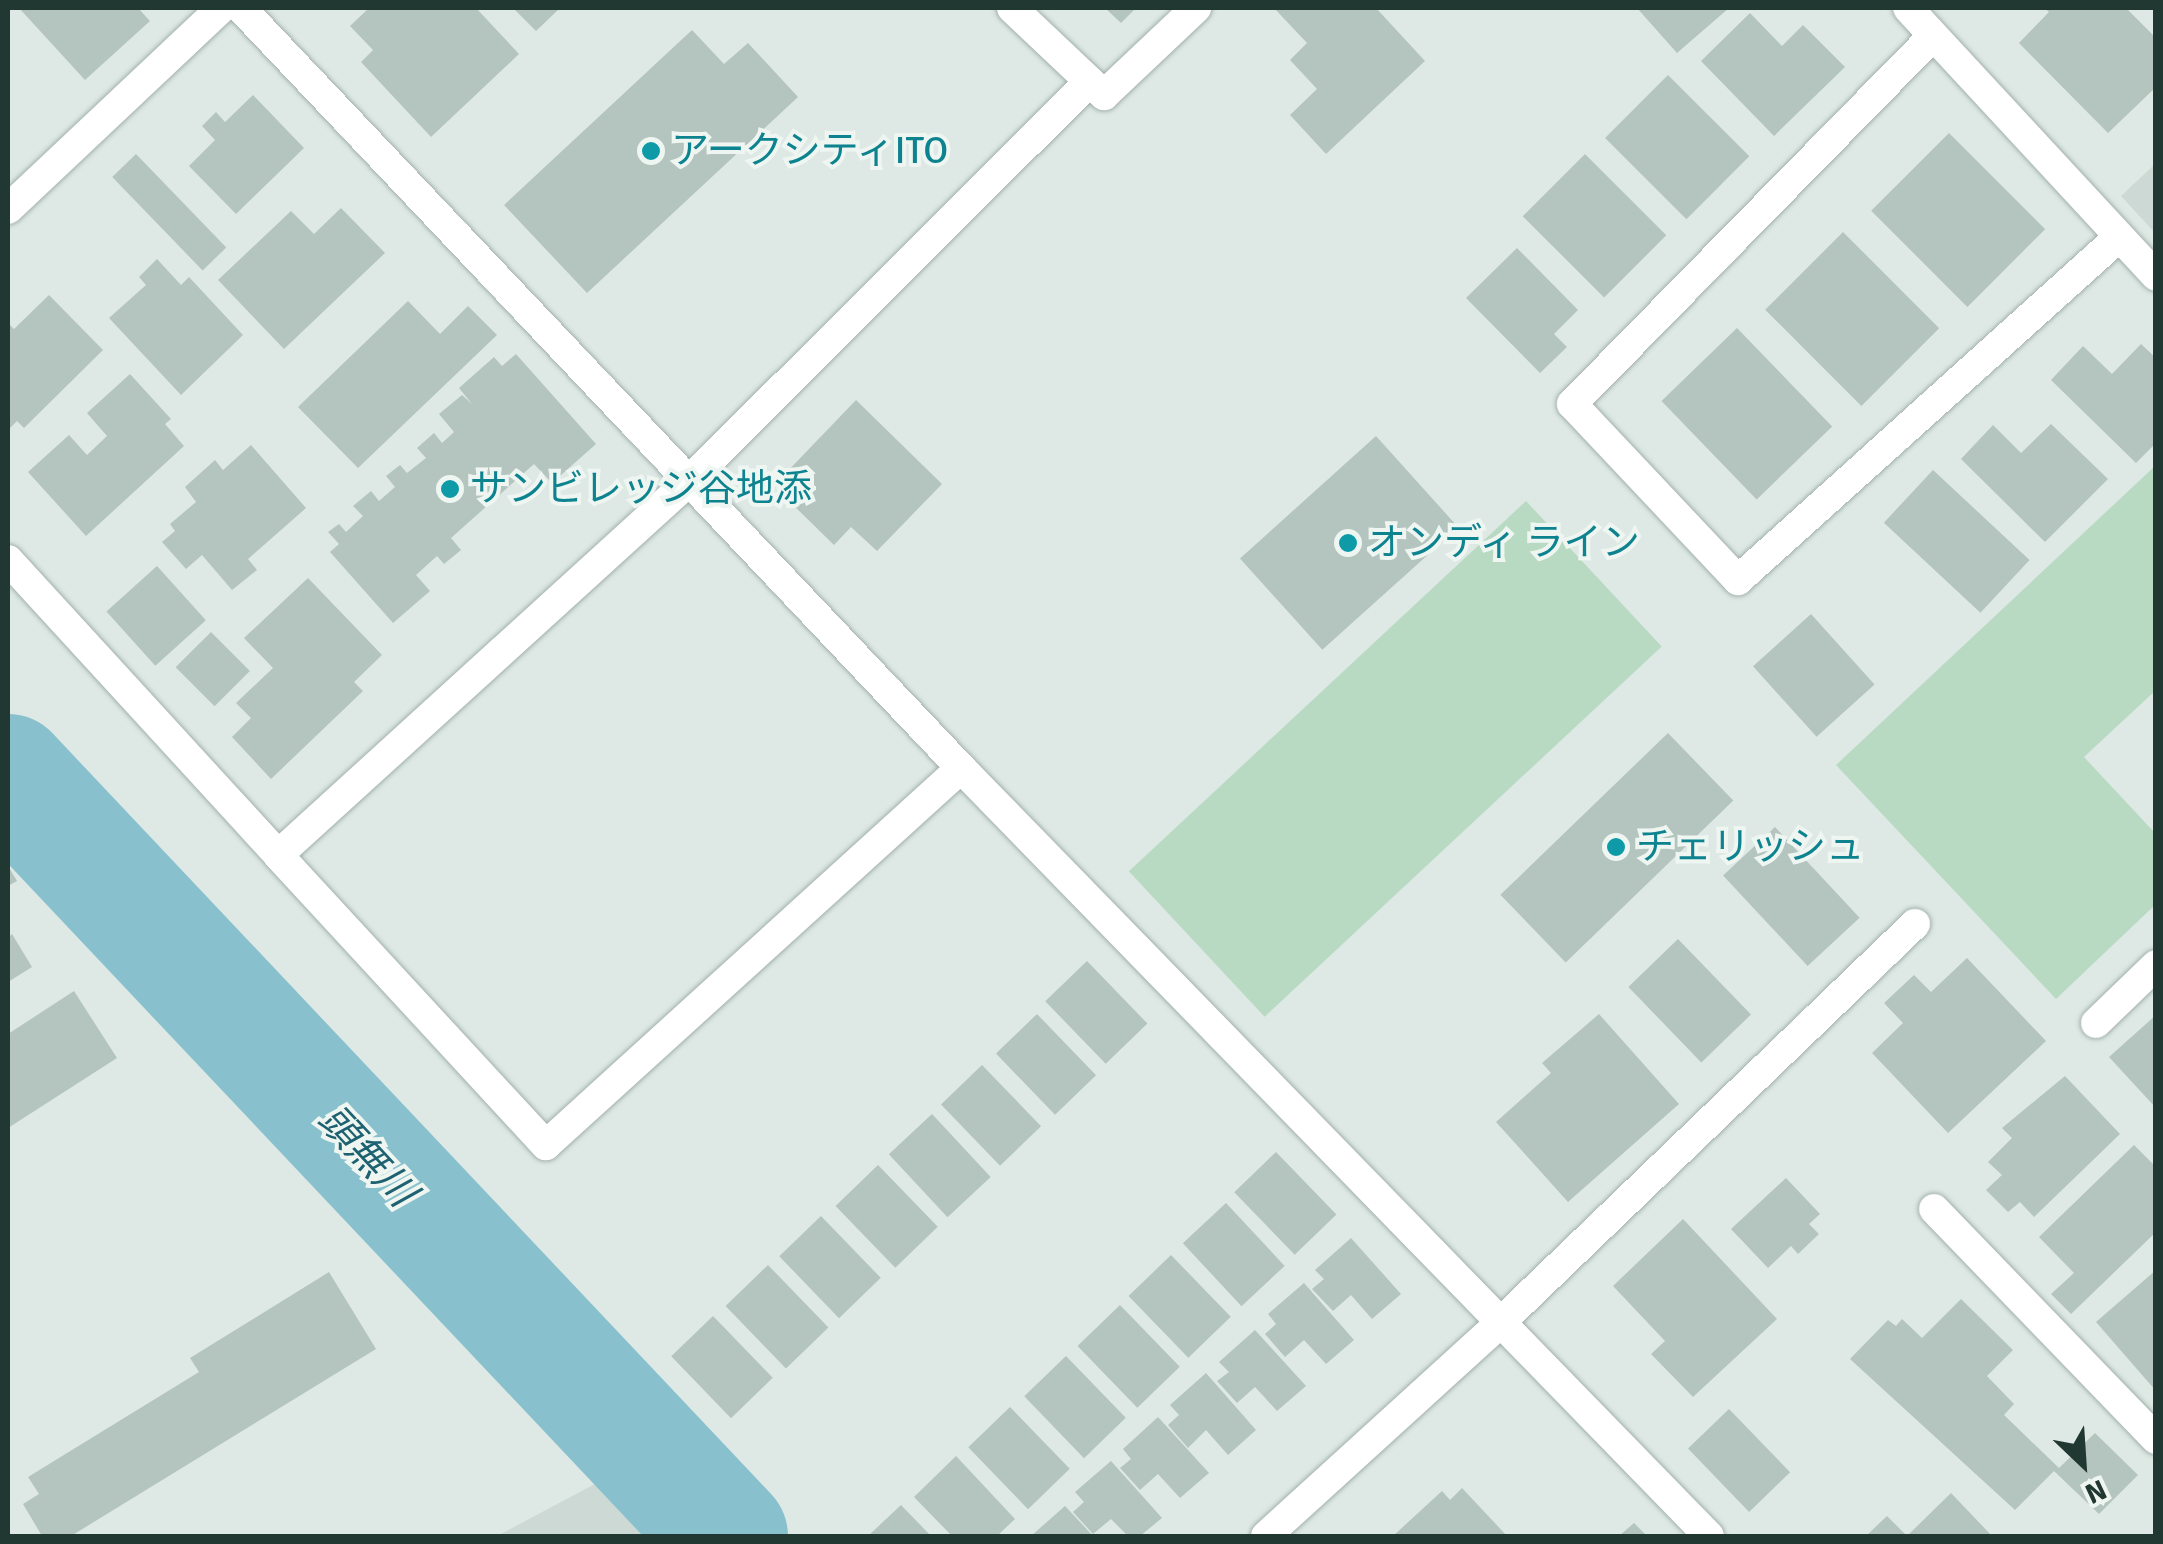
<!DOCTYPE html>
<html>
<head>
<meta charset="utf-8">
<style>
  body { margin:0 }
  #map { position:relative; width:2163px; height:1544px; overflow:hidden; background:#dee9e5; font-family:Signika,"Noto Sans JP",sans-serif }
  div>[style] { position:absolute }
  .built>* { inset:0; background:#cdd9d4 }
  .green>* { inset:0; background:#b8dac2; transform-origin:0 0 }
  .river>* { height:122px; margin:-61px; padding:0 61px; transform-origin:61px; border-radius:61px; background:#88c1cd }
  .building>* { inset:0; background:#b4c4be; transform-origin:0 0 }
  .roads { filter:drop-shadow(0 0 2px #a2b0ac) drop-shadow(0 0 2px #a2b0ac) }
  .minor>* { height:30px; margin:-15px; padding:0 15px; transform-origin:15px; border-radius:15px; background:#fff }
  .dots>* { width:28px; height:28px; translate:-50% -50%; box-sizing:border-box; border:5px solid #eff6f2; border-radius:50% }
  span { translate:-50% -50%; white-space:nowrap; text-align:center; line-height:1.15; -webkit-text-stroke:8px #eff6f2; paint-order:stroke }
  .culture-label { font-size:38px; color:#0d838f }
  .left { translate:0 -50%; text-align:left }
  .water-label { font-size:40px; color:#1e6271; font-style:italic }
  .frame { position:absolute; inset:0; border:10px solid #213832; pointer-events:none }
  .north { position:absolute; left:2033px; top:1414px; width:100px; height:100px; -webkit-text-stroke:8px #eff6f2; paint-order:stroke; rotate:155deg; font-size:28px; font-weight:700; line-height:40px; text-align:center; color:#213832 }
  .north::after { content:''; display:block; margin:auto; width:35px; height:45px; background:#213832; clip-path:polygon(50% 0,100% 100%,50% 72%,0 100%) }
</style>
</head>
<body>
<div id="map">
  <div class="built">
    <div style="clip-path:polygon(2155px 164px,2155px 233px,2121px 196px)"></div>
    <div style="clip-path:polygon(625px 1468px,692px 1536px,497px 1536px)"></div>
  </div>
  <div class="green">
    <div style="clip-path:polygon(2155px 466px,2155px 691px,2084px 757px,2155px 833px,2155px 905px,2056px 999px,1836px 765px)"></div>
    <div style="left:1526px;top:501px;width:199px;height:543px;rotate:47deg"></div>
  </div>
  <div class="river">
    <div style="left:8px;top:775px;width:1047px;rotate:46.63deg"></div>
  </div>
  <div class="building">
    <div style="clip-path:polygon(19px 8px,138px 8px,150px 21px,85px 80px)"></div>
    <div style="clip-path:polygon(369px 8px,476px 8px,519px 54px,431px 137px,361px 62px,373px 50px,350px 26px)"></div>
    <div style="clip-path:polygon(513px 8px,560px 8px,536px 31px)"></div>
    <div style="clip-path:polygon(1105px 8px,1136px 8px,1121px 23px)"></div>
    <div style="clip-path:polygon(1274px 8px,1376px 8px,1425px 61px,1326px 154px,1290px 115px,1317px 89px,1290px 60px,1307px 43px)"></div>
    <div style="clip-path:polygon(1637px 8px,1729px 8px,1677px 53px)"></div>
    <div style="clip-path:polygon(2044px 8px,2126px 8px,2156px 38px,2156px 87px,2108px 133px,2019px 43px,2049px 12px)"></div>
    <div style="clip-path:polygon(1750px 13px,1782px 46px,1803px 25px,1845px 67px,1774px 136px,1701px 61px)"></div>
    <div style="clip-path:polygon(692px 30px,724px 64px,748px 43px,798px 97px,587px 293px,504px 205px)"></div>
    <div style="left:1668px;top:75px;width:115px;height:89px;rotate:45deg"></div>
    <div style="clip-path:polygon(253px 95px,304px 148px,236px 214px,189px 166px,215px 140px,202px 126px,216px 112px,225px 122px)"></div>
    <div style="left:1949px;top:133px;width:136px;height:110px;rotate:45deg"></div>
    <div style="left:136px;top:154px;width:130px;height:33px;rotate:46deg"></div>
    <div style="left:1585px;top:154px;width:115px;height:88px;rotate:45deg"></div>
    <div style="clip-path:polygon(341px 208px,385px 253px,284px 349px,218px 280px,291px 211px,314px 234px)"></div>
    <div style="left:1843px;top:232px;width:136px;height:110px;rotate:45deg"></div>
    <div style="clip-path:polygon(1517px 248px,1578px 310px,1554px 334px,1567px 347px,1540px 373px,1466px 298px)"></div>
    <div style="clip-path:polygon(157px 259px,181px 285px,189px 277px,243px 335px,181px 395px,109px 318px,146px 285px,139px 277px)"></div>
    <div style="clip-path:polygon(49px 295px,103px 350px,24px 428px,17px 421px,8px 430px,8px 323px,14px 329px)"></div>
    <div style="clip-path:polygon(408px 301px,440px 334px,468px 306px,497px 335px,358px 468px,298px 407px)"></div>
    <div style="left:1737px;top:328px;width:137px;height:105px;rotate:46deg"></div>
    <div style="clip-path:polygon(2141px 344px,2156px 358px,2156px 443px,2136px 463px,2051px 380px,2083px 346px,2112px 374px)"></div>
    <div style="clip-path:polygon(516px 354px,596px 444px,552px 483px,534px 464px,451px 538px,461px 550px,444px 564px,437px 556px,416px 575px,430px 591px,393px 623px,330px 552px,339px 544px,328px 532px,339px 524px,346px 532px,363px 516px,353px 506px,371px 491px,379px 501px,395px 487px,386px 476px,400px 465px,407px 473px,426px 458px,417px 448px,434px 433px,442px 443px,454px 432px,439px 414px,462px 395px,472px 404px,459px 388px,494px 357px,502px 366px)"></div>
    <div style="clip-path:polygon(130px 374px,171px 419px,165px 424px,184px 446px,86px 536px,28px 472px,69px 435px,87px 455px,107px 436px,87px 413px)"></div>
    <div style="clip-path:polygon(856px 400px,942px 484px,877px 551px,851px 527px,834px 545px,786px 498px,795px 489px,783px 476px)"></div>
    <div style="clip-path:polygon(2051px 424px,2108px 479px,2045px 542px,1961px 459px,1993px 425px,2021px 453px)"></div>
    <div style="left:1376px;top:436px;width:123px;height:183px;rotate:48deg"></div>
    <div style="clip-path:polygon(251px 445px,306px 508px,248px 559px,257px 570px,232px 590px,202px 555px,186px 569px,162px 542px,175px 531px,170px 524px,196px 502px,185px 487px,215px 460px,223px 470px)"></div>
    <div style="left:1933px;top:470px;width:132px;height:72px;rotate:43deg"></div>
    <div style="left:157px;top:566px;width:73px;height:68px;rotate:48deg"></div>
    <div style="clip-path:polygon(308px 578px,382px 655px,354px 682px,363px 691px,271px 779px,232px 737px,251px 718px,236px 703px,273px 668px,244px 638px)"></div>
    <div style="left:1811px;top:614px;width:95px;height:78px;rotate:48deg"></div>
    <div style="left:211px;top:632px;width:55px;height:50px;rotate:45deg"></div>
    <div style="left:1668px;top:733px;width:94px;height:233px;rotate:46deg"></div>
    <div style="left:1775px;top:827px;width:124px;height:71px;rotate:47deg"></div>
    <div style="clip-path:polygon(8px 866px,17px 881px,8px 886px)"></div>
    <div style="clip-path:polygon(12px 934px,32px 967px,8px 982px,8px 938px)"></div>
    <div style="left:1678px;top:939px;width:105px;height:69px;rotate:46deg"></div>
    <div style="clip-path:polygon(1967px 958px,2046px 1041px,1948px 1133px,1872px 1053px,1903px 1023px,1884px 1003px,1914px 975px,1931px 992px)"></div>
    <div style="left:1087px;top:961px;width:87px;height:58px;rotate:46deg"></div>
    <div style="clip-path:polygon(74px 991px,117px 1058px,8px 1128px,8px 1034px)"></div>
    <div style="left:1037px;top:1014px;width:85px;height:57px;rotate:46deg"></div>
    <div style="clip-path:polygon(1599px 1014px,1679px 1104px,1568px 1202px,1496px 1122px,1551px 1073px,1542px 1063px)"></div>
    <div style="clip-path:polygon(2156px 1015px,2156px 1108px,2109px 1057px)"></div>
    <div style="left:982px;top:1065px;width:85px;height:57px;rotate:46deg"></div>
    <div style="clip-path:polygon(2065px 1076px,2120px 1134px,2034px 1217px,2020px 1202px,2008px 1212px,1986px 1190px,2002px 1175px,1988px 1162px,2012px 1138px,2002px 1128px)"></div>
    <div style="left:932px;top:1114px;width:86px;height:59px;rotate:47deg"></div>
    <div style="clip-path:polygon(2134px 1145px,2156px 1167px,2156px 1232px,2071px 1314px,2051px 1294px,2074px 1273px,2039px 1237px)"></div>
    <div style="left:1276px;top:1152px;width:87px;height:58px;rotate:46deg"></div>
    <div style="left:878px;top:1165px;width:86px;height:59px;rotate:46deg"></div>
    <div style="clip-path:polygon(1786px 1178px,1820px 1214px,1809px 1224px,1819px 1234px,1798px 1254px,1791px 1246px,1768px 1268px,1731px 1229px)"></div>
    <div style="left:1226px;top:1203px;width:86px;height:59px;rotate:47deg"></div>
    <div style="left:821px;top:1216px;width:86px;height:58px;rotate:46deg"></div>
    <div style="clip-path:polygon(1683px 1219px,1777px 1319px,1693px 1397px,1651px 1354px,1665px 1341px,1613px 1286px)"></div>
    <div style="clip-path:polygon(1351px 1238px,1401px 1294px,1372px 1319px,1351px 1295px,1333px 1311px,1312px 1289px,1324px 1279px,1315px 1270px)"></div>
    <div style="left:1171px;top:1255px;width:86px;height:59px;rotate:46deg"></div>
    <div style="left:768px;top:1265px;width:87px;height:59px;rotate:46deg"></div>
    <div style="clip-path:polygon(2156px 1270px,2156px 1391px,2096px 1322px)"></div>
    <div style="clip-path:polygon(329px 1272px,376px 1349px,71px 1536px,42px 1536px,23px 1504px,39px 1494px,28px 1477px,199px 1372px,190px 1358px)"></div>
    <div style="clip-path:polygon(1304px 1283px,1354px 1340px,1326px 1364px,1304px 1340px,1285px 1357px,1265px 1334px,1276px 1324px,1268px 1314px)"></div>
    <div style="clip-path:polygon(1961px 1299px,2013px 1350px,1987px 1376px,2014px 1404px,2004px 1415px,2059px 1468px,2095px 1433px,2138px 1475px,2099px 1514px,2054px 1471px,2015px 1510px,1850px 1359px,1888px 1320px,1896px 1326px,1902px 1319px,1922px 1338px)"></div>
    <div style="left:1120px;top:1305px;width:86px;height:59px;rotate:46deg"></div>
    <div style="left:713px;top:1316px;width:86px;height:58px;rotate:46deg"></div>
    <div style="clip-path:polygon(1255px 1330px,1306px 1386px,1277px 1411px,1255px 1387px,1237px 1403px,1217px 1381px,1229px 1372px,1219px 1362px)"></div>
    <div style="left:1066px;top:1356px;width:86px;height:58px;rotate:46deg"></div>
    <div style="clip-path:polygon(1206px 1373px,1256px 1430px,1228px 1455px,1206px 1430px,1188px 1448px,1168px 1425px,1179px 1415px,1170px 1405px)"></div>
    <div style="left:1010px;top:1407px;width:86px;height:58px;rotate:46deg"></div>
    <div style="left:1729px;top:1409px;width:88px;height:57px;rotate:46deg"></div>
    <div style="clip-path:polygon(1158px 1417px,1209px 1473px,1180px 1498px,1158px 1474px,1140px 1490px,1120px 1468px,1131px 1459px,1123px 1449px)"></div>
    <div style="clip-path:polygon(956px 1456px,1015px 1519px,997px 1536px,952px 1536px,914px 1497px)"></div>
    <div style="clip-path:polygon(1111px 1461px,1162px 1518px,1140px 1536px,1128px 1536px,1111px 1519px,1093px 1534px,1073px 1512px,1084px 1502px,1075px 1492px)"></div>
    <div style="clip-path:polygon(1462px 1488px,1507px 1536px,1393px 1536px,1442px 1491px,1450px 1500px)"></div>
    <div style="clip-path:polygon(1951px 1493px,1992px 1536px,1907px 1536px)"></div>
    <div style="clip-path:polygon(901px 1505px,931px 1536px,868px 1536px)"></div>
    <div style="clip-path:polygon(1065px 1506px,1093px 1536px,1031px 1536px)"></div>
    <div style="clip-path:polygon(1887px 1516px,1907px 1536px,1866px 1536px)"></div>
    <div style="clip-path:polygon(1634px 1523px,1647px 1536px,1619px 1536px)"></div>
  </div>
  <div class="roads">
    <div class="minor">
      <div style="left:241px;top:8px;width:1047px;rotate:46.55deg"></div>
      <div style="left:961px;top:768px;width:1072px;rotate:45.76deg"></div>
      <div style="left:1012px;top:8px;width:127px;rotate:43.4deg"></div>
      <div style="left:1104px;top:95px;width:127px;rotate:-43.4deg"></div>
      <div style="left:1908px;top:8px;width:365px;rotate:47.2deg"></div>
      <div style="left:1932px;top:37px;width:514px;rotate:134.45deg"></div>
      <div style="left:1572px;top:404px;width:242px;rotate:46.7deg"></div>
      <div style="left:1738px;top:580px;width:513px;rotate:-42deg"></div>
      <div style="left:8px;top:209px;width:293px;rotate:-43.3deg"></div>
      <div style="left:8px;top:560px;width:400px;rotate:47.5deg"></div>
      <div style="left:278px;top:855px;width:556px;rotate:-42.3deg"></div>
      <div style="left:689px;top:481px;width:566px;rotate:-44.93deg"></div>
      <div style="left:278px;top:855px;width:395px;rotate:47.3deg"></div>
      <div style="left:546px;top:1145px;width:561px;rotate:-42.25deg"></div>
      <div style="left:2096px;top:1023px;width:83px;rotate:-44deg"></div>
      <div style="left:1934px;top:1209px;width:320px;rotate:46deg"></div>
      <div style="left:1266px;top:1536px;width:319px;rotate:-42.3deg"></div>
      <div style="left:1502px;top:1321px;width:573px;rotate:-43.87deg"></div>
    </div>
  </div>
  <div class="dots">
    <div style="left:651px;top:151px;background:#0f9aa8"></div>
    <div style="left:450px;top:489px;background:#0f9aa8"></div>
    <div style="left:1348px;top:543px;background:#0f9aa8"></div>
    <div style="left:1616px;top:847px;background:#0f9aa8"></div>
  </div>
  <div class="culture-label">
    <span class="left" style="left:671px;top:151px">アークシティITO</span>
    <span class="left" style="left:470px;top:489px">サンビレッジ谷地添</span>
    <span class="left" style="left:1368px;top:543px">オンディ ライン</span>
    <span class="left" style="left:1636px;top:847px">チェリッシュ</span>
  </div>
  <div class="water-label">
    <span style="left:367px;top:1156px;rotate:47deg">頭無川</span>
  </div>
  <div class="frame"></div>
  <div class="north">N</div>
</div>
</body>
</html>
